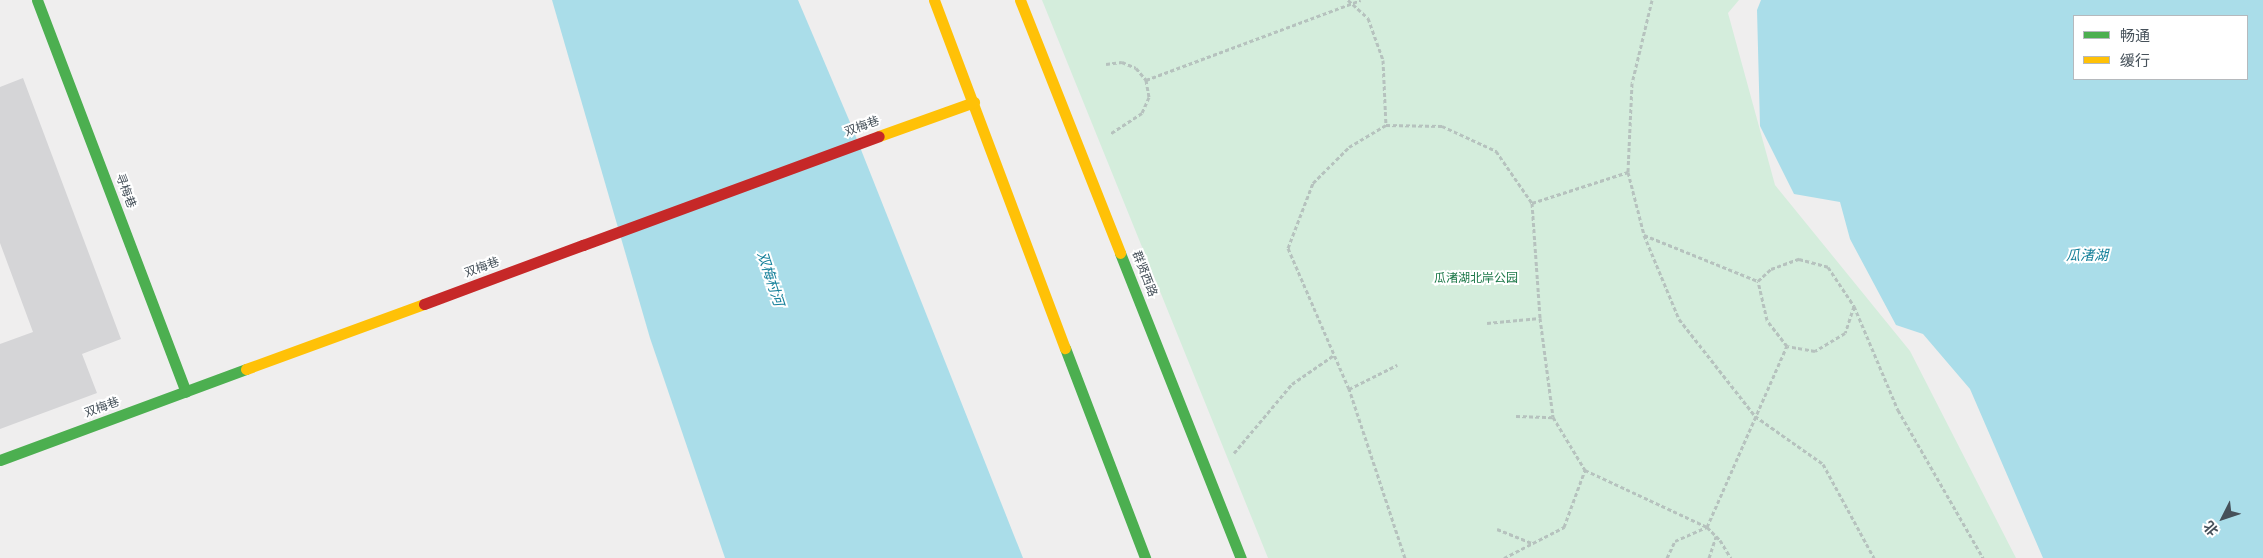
<!DOCTYPE html>
<html>
<head>
<meta charset="utf-8">
<style>
  body { margin:0 }
  #map { position:relative; width:2263px; height:558px; overflow:hidden; background:#efeeee; font-family:"Fira Sans","Noto Sans SC",sans-serif }
  div>[style] { position:absolute }
  .green>* { inset:0; background:#d4eddc }
  .water>* { inset:0; background:#aadde9 }
  .building>* { inset:0; background:#d5d5d7 }
  .path>* { height:3px; margin-top:-1.5px; transform-origin:0; background:repeating-linear-gradient(90deg,#b6c2be 0 4px,transparent 0 6.5px) }
  .fast>* { height:11px; margin:-5.5px; padding:0 5.5px; transform-origin:5.5px; border-radius:5.5px; background:#4caf50 }
  .slow>* { height:11px; margin:-5.5px; padding:0 5.5px; transform-origin:5.5px; border-radius:5.5px; background:#ffc107 }
  .jam>* { height:11px; margin:-5.5px; padding:0 5.5px; transform-origin:5.5px; border-radius:5.5px; background:#c62828 }
  .jam-bridge>* { height:11px; margin:-5.5px; padding:0 5.5px; transform-origin:5.5px; border-radius:5.5px; background:#c62828 }
  span { translate:-50% -50%; white-space:nowrap; text-align:center; line-height:1.15; -webkit-text-stroke:4px #fff; paint-order:stroke }
  .street-label { font-size:12px; color:#46515a }
  .park-label { font-size:12px; color:#1b7747 }
  .water-label { font-size:14px; color:#137f99; font-style:italic }
  .legend { position:absolute; left:2073px; top:15px; width:175px; height:65px; box-sizing:border-box; background:#fff; border:1px solid #b5b9bd; margin:0; padding:6px 9px; list-style:none; font-size:15px; color:#46515a }
  .legend li { display:flex; align-items:center; gap:10px; height:25px }
  .legend b { width:25px; border:1px solid #b5b9bd }
  .north { position:absolute; left:2198px; top:493px; width:50px; height:50px; -webkit-text-stroke:4px #fff; paint-order:stroke; rotate:229deg; font-size:14px; font-weight:700; line-height:20px; text-align:center; color:#46515a }
  .north::after { content:''; display:block; margin:auto; width:18px; height:22px; background:#46515a; clip-path:polygon(50% 0,100% 100%,50% 72%,0 100%) }
</style>
</head>
<body>
<div id="map">
  <div class="green">
    <div style="clip-path:polygon(1042px 0,1739px 0,1728px 13px,1775px 185px,1910px 351px,2016px 558px,1268px 558px)"></div>
  </div>
  <div class="water">
    <div style="clip-path:polygon(552px 0,798px 0,852px 127px,1023px 558px,725px 558px,650px 338px)"></div>
    <div style="clip-path:polygon(evenodd,1761px 0,2263px 0,2263px 558px,2043px 558px,1970px 389px,1923px 334px,1896px 325px,1850px 239px,1840px 202px,1794px 194px,1760px 126px,1757px 10px,1761px 0,2074px 16px,2247px 16px,2247px 79px,2074px 79px,2074px 16px)"></div>
  </div>
  <div class="building">
    <div style="clip-path:polygon(23px 78px,121px 339px,82px 354px,97px 393px,0 429px,0 344px,33px 332px,0 243px,0 87px)"></div>
  </div>
  <div class="path">
    <div style="left:1348px;top:0;width:27px;rotate:42deg"></div>
    <div style="left:1368px;top:18px;width:45px;rotate:70.3deg"></div>
    <div style="left:1383px;top:60px;width:65px;rotate:87.4deg"></div>
    <div style="left:1652px;top:0;width:85px;rotate:103.5deg"></div>
    <div style="left:1632px;top:83px;width:89px;rotate:92.6deg"></div>
    <div style="left:1628px;top:172px;width:65px;rotate:75.7deg"></div>
    <div style="left:1644px;top:235px;width:91px;rotate:67.4deg"></div>
    <div style="left:1679px;top:319px;width:123px;rotate:51.9deg"></div>
    <div style="left:1755px;top:416px;width:83px;rotate:35.2deg"></div>
    <div style="left:1823px;top:464px;width:107px;rotate:61.5deg"></div>
    <div style="left:1106px;top:64px;width:16px;rotate:-7deg"></div>
    <div style="left:1122px;top:62px;width:15px;rotate:23deg"></div>
    <div style="left:1136px;top:68px;width:16px;rotate:50deg"></div>
    <div style="left:1146px;top:80px;width:17px;rotate:80deg"></div>
    <div style="left:1149px;top:97px;width:17px;rotate:114deg"></div>
    <div style="left:1142px;top:113px;width:37px;rotate:147deg"></div>
    <div style="left:1146px;top:80px;width:229px;rotate:-20.4deg"></div>
    <div style="left:1532px;top:203px;width:101px;rotate:-17.9deg"></div>
    <div style="left:1644px;top:235px;width:123px;rotate:22deg"></div>
    <div style="left:1854px;top:306px;width:28px;rotate:108deg"></div>
    <div style="left:1845px;top:333px;width:35px;rotate:149deg"></div>
    <div style="left:1815px;top:351px;width:28px;rotate:-170deg"></div>
    <div style="left:1787px;top:346px;width:33px;rotate:-128deg"></div>
    <div style="left:1767px;top:320px;width:40px;rotate:-103deg"></div>
    <div style="left:1758px;top:281px;width:18px;rotate:-43deg"></div>
    <div style="left:1771px;top:269px;width:30px;rotate:-20deg"></div>
    <div style="left:1799px;top:259px;width:30px;rotate:15deg"></div>
    <div style="left:1828px;top:267px;width:47px;rotate:56.3deg"></div>
    <div style="left:1854px;top:306px;width:113px;rotate:67.1deg"></div>
    <div style="left:1898px;top:410px;width:171px;rotate:60.1deg"></div>
    <div style="left:1487px;top:323px;width:53px;rotate:-5.4deg"></div>
    <div style="left:1349px;top:389px;width:54px;rotate:-26.6deg"></div>
    <div style="left:1516px;top:416px;width:37px;rotate:2deg"></div>
    <div style="left:1234px;top:453px;width:90px;rotate:-50deg"></div>
    <div style="left:1292px;top:384px;width:51px;rotate:-34.6deg"></div>
    <div style="left:1497px;top:529px;width:38px;rotate:22deg"></div>
    <div style="left:1405px;top:558px;width:178px;rotate:-108.3deg"></div>
    <div style="left:1349px;top:389px;width:154px;rotate:-113.4deg"></div>
    <div style="left:1288px;top:248px;width:70px;rotate:-69deg"></div>
    <div style="left:1313px;top:183px;width:51px;rotate:-45deg"></div>
    <div style="left:1349px;top:147px;width:43px;rotate:-30.7deg"></div>
    <div style="left:1386px;top:125px;width:56px;rotate:1deg"></div>
    <div style="left:1442px;top:126px;width:60px;rotate:24.8deg"></div>
    <div style="left:1496px;top:151px;width:63px;rotate:55.3deg"></div>
    <div style="left:1532px;top:203px;width:115px;rotate:86deg"></div>
    <div style="left:1540px;top:318px;width:100px;rotate:82.5deg"></div>
    <div style="left:1553px;top:417px;width:62px;rotate:58.9deg"></div>
    <div style="left:1585px;top:470px;width:135px;rotate:25deg"></div>
    <div style="left:1707px;top:527px;width:18px;rotate:45deg"></div>
    <div style="left:1720px;top:540px;width:21px;rotate:59deg"></div>
    <div style="left:1504px;top:558px;width:68px;rotate:-27.3deg"></div>
    <div style="left:1564px;top:527px;width:61px;rotate:-69.8deg"></div>
    <div style="left:1667px;top:558px;width:19px;rotate:-65deg"></div>
    <div style="left:1675px;top:541px;width:35px;rotate:-24deg"></div>
    <div style="left:1707px;top:527px;width:198px;rotate:-66.2deg"></div>
    <div style="left:1709px;top:558px;width:23px;rotate:-72deg"></div>
  </div>
  <div class="fast">
    <div style="left:37px;top:0;width:419px;rotate:69.2deg"></div>
    <div style="left:1120px;top:253px;width:328px;rotate:68.4deg"></div>
    <div style="left:1065px;top:348px;width:225px;rotate:69.1deg"></div>
    <div style="left:0;top:460px;width:262px;rotate:-20.3deg"></div>
  </div>
  <div class="slow">
    <div style="left:934px;top:0;width:372px;rotate:69.4deg"></div>
    <div style="left:1020px;top:0;width:272px;rotate:68.4deg"></div>
    <div style="left:879px;top:136px;width:101px;rotate:-19.7deg"></div>
    <div style="left:246px;top:369px;width:189px;rotate:-20.1deg"></div>
  </div>
  <div class="jam">
    <div style="left:424px;top:304px;width:170px;rotate:-20.4deg"></div>
  </div>
  <div class="jam-bridge">
    <div style="left:583px;top:245px;width:315px;rotate:-20.2deg"></div>
  </div>
  <div class="street-label">
    <span style="left:862px;top:127px;rotate:-20deg">双梅巷</span>
    <span style="left:125px;top:191px;rotate:69deg">寻梅巷</span>
    <span style="left:482px;top:268px;rotate:-20deg">双梅巷</span>
    <span style="left:1144px;top:274px;rotate:69deg">群贤西路</span>
    <span style="left:102px;top:408px;rotate:-20deg">双梅巷</span>
  </div>
  <div class="park-label">
    <span style="left:1476px;top:279px">瓜渚湖北岸公园</span>
  </div>
  <div class="water-label">
    <span style="left:2087px;top:256px">瓜渚湖</span>
    <span style="left:770px;top:279px;rotate:72deg">双梅村河</span>
  </div>
  <ul class="legend">
  <li><b style="height:6px;background:#4caf50"></b>畅通</li>
  <li><b style="height:6px;background:#ffc107"></b>缓行</li>
  </ul>
  <div class="north">北</div>
</div>
</body>
</html>
